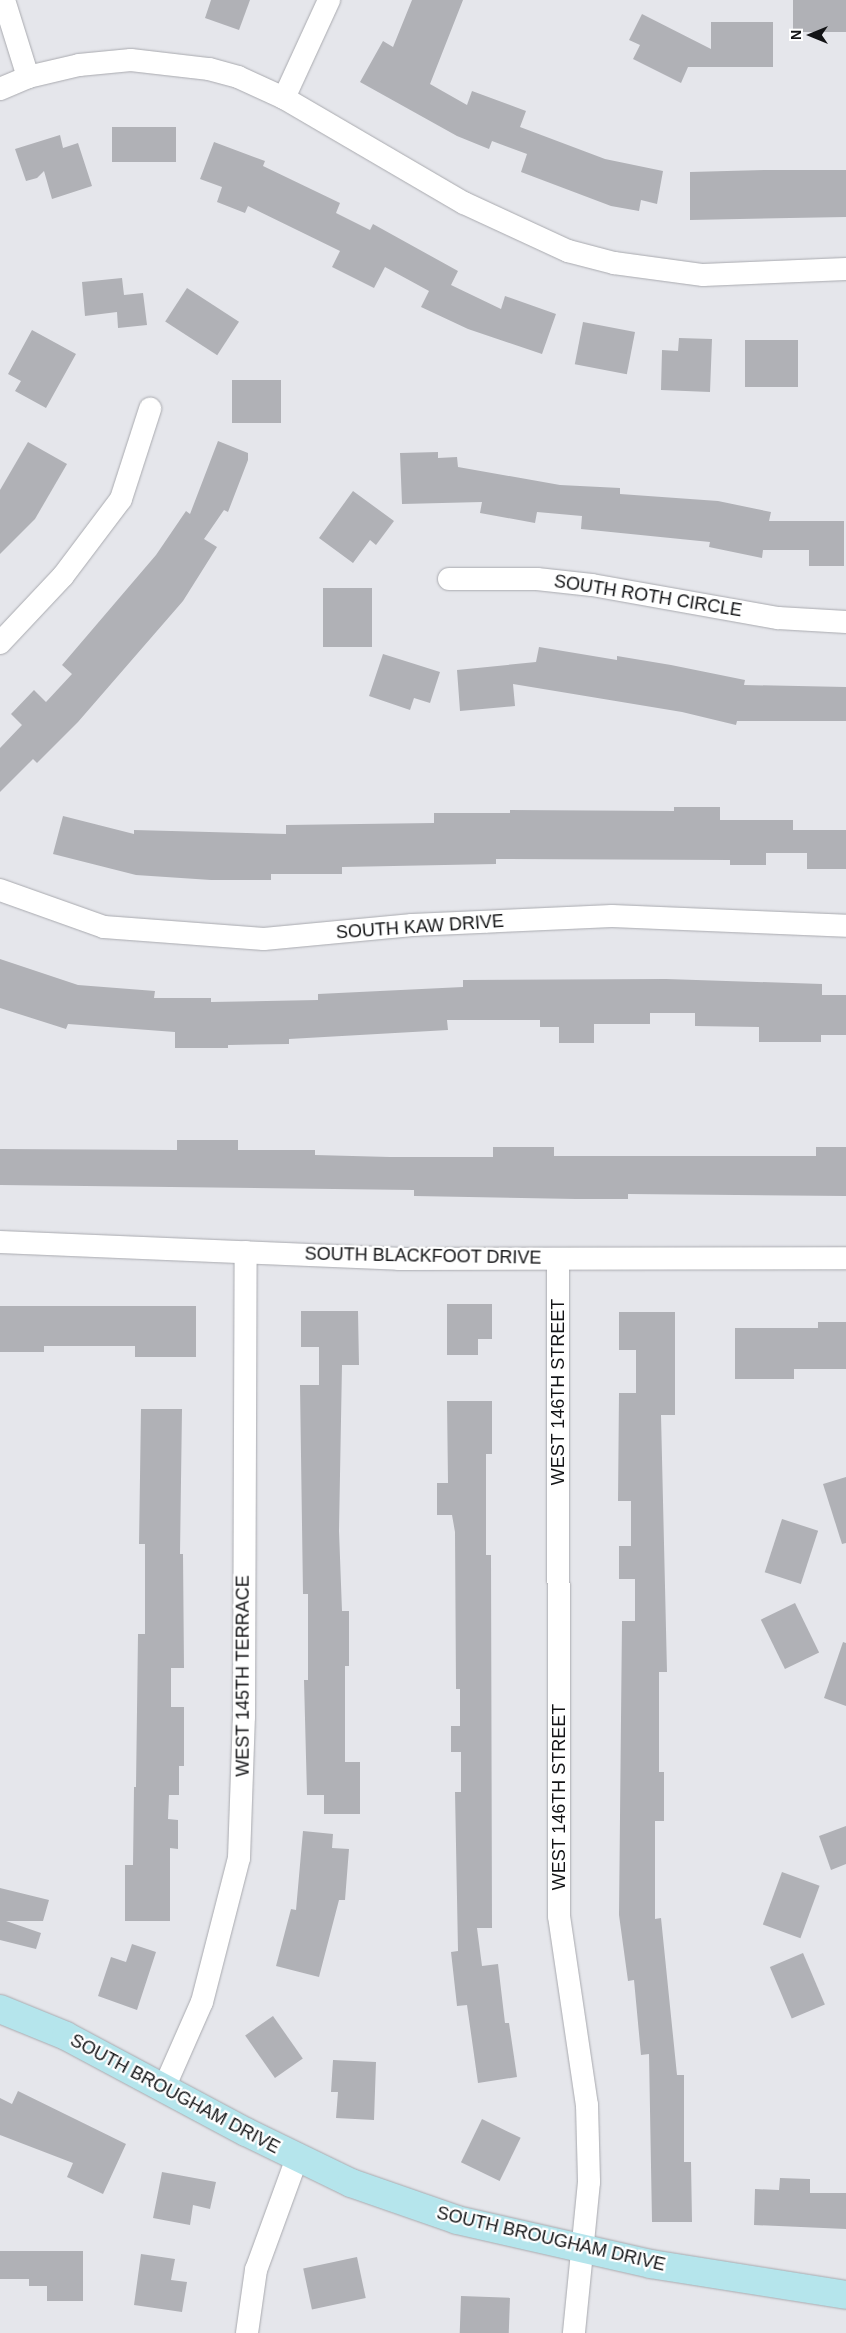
<!DOCTYPE html>
<html>
<head>
<meta charset="utf-8">
<style>
  body { margin:0 }
  #map { position:relative; width:846px; height:2333px; overflow:hidden; background:#e5e6eb; font-family:Helvetica,sans-serif }
  div>[style] { position:absolute }
  .building>* { inset:0; background:#b0b1b6; transform-origin:0 0 }
  .roads { filter:drop-shadow(0 0 1px #a9aaaf) drop-shadow(0 0 1px #a9aaaf) }
  .street>* { height:22px; margin:-11px; padding:0 11px; transform-origin:11px; border-radius:11px; background:#fff }
  .secondary>* { height:28px; margin:-14px; padding:0 14px; transform-origin:14px; border-radius:14px; background:#b5e5ec }
  span { translate:-50% -50%; white-space:nowrap; text-align:center; line-height:1.15; -webkit-text-stroke:4.5px #fff; paint-order:stroke }
  .street-label { font-size:18px; color:#131416 }
  .north { position:absolute; left:786px; top:10px; width:50px; height:50px; -webkit-text-stroke:4px #fff; paint-order:stroke; rotate:270deg; font-size:14px; font-weight:700; line-height:20px; text-align:center; color:#131416 }
  .north::after { content:''; display:block; margin:auto; width:18px; height:22px; background:#131416; clip-path:polygon(50% 0,100% 100%,50% 72%,0 100%) }
</style>
</head>
<body>
<div id="map">
  <div class="building">
    <div style="clip-path:polygon(211px 0,250px 0,239px 30px,205px 18px)"></div>
    <div style="clip-path:polygon(412px 0,463px 0,430px 84px,467px 105px,472px 91px,526px 111px,520px 127px,605px 159px,663px 171px,657px 204px,641px 200px,639px 211px,611px 206px,521px 172px,527px 154px,492px 141px,489px 149px,457px 136px,360px 82px,383px 41px,393px 47px)"></div>
    <div style="left:793px;top:0;width:53px;height:32px"></div>
    <div style="clip-path:polygon(642px 14px,711px 49px,711px 22px,773px 22px,773px 67px,688px 67px,681px 83px,633px 59px,640px 45px,629px 40px)"></div>
    <div style="left:112px;top:127px;width:64px;height:35px"></div>
    <div style="clip-path:polygon(60px 135px,63px 148px,78px 143px,92px 186px,52px 199px,44px 171px,37px 178px,26px 181px,15px 149px)"></div>
    <div style="clip-path:polygon(214px 142px,265px 161px,263px 166px,340px 203px,336px 213px,370px 230px,373px 224px,458px 271px,451px 285px,501px 309px,505px 296px,556px 314px,542px 354px,468px 329px,421px 307px,429px 291px,385px 267px,374px 288px,332px 267px,340px 251px,248px 206px,245px 213px,217px 202px,222px 187px,200px 179px)"></div>
    <div style="clip-path:polygon(765px 170px,846px 170px,846px 217px,690px 220px,690px 172px)"></div>
    <div style="clip-path:polygon(122px 278px,124px 295px,143px 293px,147px 325px,118px 328px,117px 312px,85px 316px,82px 282px)"></div>
    <div style="left:187px;top:288px;width:62px;height:40px;rotate:33deg"></div>
    <div style="left:583px;top:322px;width:53px;height:43px;rotate:11deg"></div>
    <div style="clip-path:polygon(32px 330px,76px 354px,46px 408px,15px 391px,21px 381px,8px 374px)"></div>
    <div style="clip-path:polygon(679px 338px,712px 339px,710px 392px,661px 390px,662px 350px,678px 351px)"></div>
    <div style="left:745px;top:340px;width:53px;height:47px"></div>
    <div style="left:232px;top:380px;width:49px;height:43px"></div>
    <div style="clip-path:polygon(218px 441px,248px 453px,248px 460px,228px 512px,224px 510px,204px 539px,217px 547px,183px 601px,78px 722px,37px 763px,33px 759px,0 792px,0 748px,22px 725px,11px 714px,34px 690px,46px 702px,72px 674px,62px 665px,156px 555px,186px 511px,190px 514px)"></div>
    <div style="clip-path:polygon(28px 442px,67px 464px,35px 519px,0 554px,0 490px)"></div>
    <div style="clip-path:polygon(438px 452px,438px 458px,457px 457px,458px 467px,560px 485px,620px 488px,620px 494px,718px 501px,771px 512px,769px 521px,844px 521px,844px 566px,809px 566px,809px 550px,763px 550px,762px 558px,709px 547px,710px 542px,581px 529px,582px 516px,537px 512px,535px 523px,480px 513px,482px 502px,402px 504px,400px 453px)"></div>
    <div style="clip-path:polygon(353px 491px,394px 521px,376px 545px,370px 540px,353px 563px,319px 538px)"></div>
    <div style="left:323px;top:588px;width:49px;height:59px"></div>
    <div style="clip-path:polygon(539px 647px,617px 660px,617px 656px,671px 665px,745px 680px,744px 685px,846px 687px,846px 721px,737px 721px,736px 725px,682px 712px,513px 684px,515px 706px,460px 711px,457px 670px,536px 662px)"></div>
    <div style="clip-path:polygon(383px 654px,440px 672px,430px 703px,414px 698px,410px 710px,369px 696px)"></div>
    <div style="clip-path:polygon(674px 807px,720px 807px,720px 820px,793px 820px,793px 830px,846px 830px,846px 869px,807px 869px,807px 853px,766px 853px,766px 865px,730px 865px,730px 860px,496px 859px,496px 864px,342px 867px,342px 874px,271px 874px,271px 880px,211px 880px,136px 875px,53px 854px,63px 816px,134px 834px,134px 830px,286px 834px,286px 825px,434px 823px,434px 813px,510px 813px,510px 810px,674px 811px)"></div>
    <div style="clip-path:polygon(0 959px,78px 985px,155px 991px,154px 998px,211px 998px,211px 1002px,318px 1000px,318px 994px,463px 987px,463px 980px,666px 979px,822px 984px,822px 995px,846px 995px,846px 1035px,821px 1035px,821px 1042px,759px 1042px,759px 1027px,695px 1026px,695px 1013px,650px 1013px,650px 1024px,594px 1024px,594px 1043px,559px 1043px,559px 1027px,540px 1027px,540px 1020px,447px 1020px,448px 1030px,289px 1039px,289px 1044px,228px 1045px,228px 1048px,175px 1048px,175px 1032px,68px 1024px,66px 1029px,0 1008px)"></div>
    <div style="clip-path:polygon(177px 1140px,238px 1140px,238px 1150px,315px 1150px,315px 1155px,390px 1157px,493px 1157px,493px 1147px,554px 1147px,554px 1156px,816px 1156px,816px 1147px,846px 1147px,846px 1196px,628px 1194px,628px 1199px,576px 1199px,414px 1196px,414px 1190px,0 1185px,0 1149px,177px 1150px)"></div>
    <div style="clip-path:polygon(447px 1304px,492px 1304px,492px 1339px,478px 1339px,478px 1355px,447px 1355px)"></div>
    <div style="clip-path:polygon(0 1306px,196px 1306px,196px 1357px,135px 1357px,135px 1346px,44px 1346px,44px 1352px,0 1352px)"></div>
    <div style="clip-path:polygon(301px 1311px,358px 1311px,359px 1365px,342px 1365px,339px 1531px,342px 1611px,349px 1611px,349px 1666px,345px 1666px,345px 1762px,360px 1762px,360px 1814px,324px 1814px,324px 1795px,307px 1795px,304px 1680px,308px 1680px,308px 1594px,303px 1594px,300px 1385px,319px 1385px,319px 1347px,301px 1347px)"></div>
    <div style="clip-path:polygon(619px 1312px,675px 1312px,675px 1415px,661px 1415px,667px 1672px,659px 1672px,659px 1772px,664px 1772px,664px 1821px,655px 1821px,655px 1919px,661px 1918px,677px 2075px,684px 2075px,684px 2162px,691px 2162px,692px 2222px,652px 2222px,649px 2054px,641px 2055px,634px 1980px,628px 1981px,619px 1915px,622px 1621px,635px 1621px,635px 1579px,619px 1579px,619px 1546px,631px 1546px,631px 1501px,618px 1501px,619px 1393px,636px 1393px,636px 1350px,619px 1350px)"></div>
    <div style="clip-path:polygon(818px 1322px,846px 1322px,846px 1369px,794px 1369px,794px 1379px,735px 1379px,735px 1328px,818px 1328px)"></div>
    <div style="clip-path:polygon(447px 1401px,492px 1401px,492px 1454px,486px 1454px,486px 1555px,491px 1555px,492px 1928px,477px 1928px,482px 1966px,498px 1964px,505px 2023px,509px 2023px,517px 2077px,478px 2083px,467px 2005px,457px 2006px,451px 1952px,458px 1951px,455px 1792px,461px 1792px,461px 1752px,451px 1752px,451px 1726px,460px 1726px,460px 1689px,456px 1689px,455px 1532px,452px 1515px,437px 1515px,437px 1483px,448px 1483px)"></div>
    <div style="clip-path:polygon(141px 1409px,182px 1409px,180px 1554px,183px 1554px,184px 1668px,171px 1668px,171px 1707px,184px 1707px,184px 1766px,179px 1766px,179px 1795px,169px 1795px,168px 1819px,178px 1820px,178px 1849px,170px 1848px,170px 1921px,125px 1921px,125px 1865px,133px 1865px,134px 1787px,136px 1787px,138px 1634px,145px 1634px,145px 1544px,139px 1544px)"></div>
    <div style="clip-path:polygon(846px 1477px,846px 1543px,842px 1544px,823px 1484px)"></div>
    <div style="left:782px;top:1519px;width:38px;height:56px;rotate:18deg"></div>
    <div style="left:795px;top:1603px;width:55px;height:38px;rotate:64deg"></div>
    <div style="clip-path:polygon(843px 1642px,846px 1643px,846px 1706px,824px 1698px)"></div>
    <div style="clip-path:polygon(846px 1826px,846px 1864px,831px 1870px,819px 1836px)"></div>
    <div style="clip-path:polygon(303px 1831px,333px 1834px,332px 1848px,349px 1849px,345px 1900px,339px 1900px,319px 1977px,276px 1966px,291px 1909px,296px 1910px)"></div>
    <div style="left:782px;top:1872px;width:40px;height:56px;rotate:20deg"></div>
    <div style="clip-path:polygon(0 1888px,49px 1900px,43px 1921px,6px 1921px,41px 1933px,36px 1949px,0 1940px)"></div>
    <div style="clip-path:polygon(132px 1944px,156px 1952px,137px 2010px,98px 1996px,111px 1957px,126px 1962px)"></div>
    <div style="left:803px;top:1953px;width:56px;height:36px;rotate:67deg"></div>
    <div style="left:273px;top:2016px;width:52px;height:34px;rotate:55deg"></div>
    <div style="clip-path:polygon(333px 2060px,376px 2062px,374px 2120px,336px 2118px,338px 2092px,331px 2092px)"></div>
    <div style="clip-path:polygon(18px 2091px,126px 2144px,103px 2194px,67px 2177px,73px 2163px,0 2135px,0 2098px,12px 2104px)"></div>
    <div style="left:482px;top:2119px;width:43px;height:48px;rotate:26deg"></div>
    <div style="clip-path:polygon(162px 2172px,216px 2182px,210px 2209px,193px 2205px,190px 2225px,153px 2218px)"></div>
    <div style="clip-path:polygon(780px 2178px,810px 2179px,810px 2193px,846px 2193px,846px 2229px,754px 2225px,755px 2189px,779px 2190px)"></div>
    <div style="clip-path:polygon(0 2251px,83px 2251px,83px 2301px,47px 2301px,47px 2286px,29px 2286px,29px 2279px,0 2279px)"></div>
    <div style="clip-path:polygon(141px 2254px,175px 2259px,171px 2280px,187px 2282px,182px 2312px,134px 2305px)"></div>
    <div style="left:357px;top:2257px;width:42px;height:55px;rotate:78deg"></div>
    <div style="left:461px;top:2296px;width:49px;height:37px;rotate:2deg"></div>
  </div>
  <div class="roads">
    <div class="street">
      <div style="left:4px;top:0;width:81px;rotate:72.7deg"></div>
      <div style="left:0;top:89px;width:30px;rotate:-23deg"></div>
      <div style="left:28px;top:77px;width:52px;rotate:-13.2deg"></div>
      <div style="left:79px;top:65px;width:52px;rotate:-5.5deg"></div>
      <div style="left:131px;top:60px;width:79px;rotate:6.6deg"></div>
      <div style="left:209px;top:69px;width:30px;rotate:15deg"></div>
      <div style="left:238px;top:77px;width:51px;rotate:24.5deg"></div>
      <div style="left:284px;top:98px;width:208px;rotate:30.3deg"></div>
      <div style="left:464px;top:203px;width:115px;rotate:24.8deg"></div>
      <div style="left:568px;top:251px;width:48px;rotate:14.6deg"></div>
      <div style="left:614px;top:263px;width:90px;rotate:7.7deg"></div>
      <div style="left:703px;top:275px;width:143px;rotate:-2.4deg"></div>
      <div style="left:284px;top:98px;width:108px;rotate:-65.3deg"></div>
      <div style="left:449px;top:579px;width:88px"></div>
      <div style="left:537px;top:579px;width:55px;rotate:6.2deg"></div>
      <div style="left:592px;top:585px;width:189px;rotate:10.1deg"></div>
      <div style="left:778px;top:618px;width:68px;rotate:3.4deg"></div>
      <div style="left:0;top:643px;width:92px;rotate:-46.8deg"></div>
      <div style="left:63px;top:576px;width:96px;rotate:-53deg"></div>
      <div style="left:121px;top:499px;width:95px;rotate:-72.1deg"></div>
      <div style="left:0;top:890px;width:110px;rotate:19.6deg"></div>
      <div style="left:104px;top:927px;width:160px;rotate:4.3deg"></div>
      <div style="left:264px;top:939px;width:149px;rotate:-5.4deg"></div>
      <div style="left:412px;top:925px;width:200px;rotate:-2.6deg"></div>
      <div style="left:612px;top:916px;width:234px;rotate:2.4deg"></div>
      <div style="left:0;top:1242px;width:399px;rotate:2.4deg"></div>
      <div style="left:399px;top:1259px;width:447px;rotate:-0.1deg"></div>
      <div style="left:558px;top:1259px;width:657px;rotate:89.91deg"></div>
      <div style="left:559px;top:1916px;width:191px;rotate:81.6deg"></div>
      <div style="left:587px;top:2105px;width:77px;rotate:88.5deg"></div>
      <div style="left:589px;top:2182px;width:152px;rotate:95.7deg"></div>
      <div style="left:164px;top:2088px;width:94px;rotate:-66.2deg"></div>
      <div style="left:202px;top:2002px;width:149px;rotate:-75.6deg"></div>
      <div style="left:239px;top:1858px;width:141px;rotate:-88deg"></div>
      <div style="left:244px;top:1717px;width:465px;rotate:-89.8deg"></div>
      <div style="left:247px;top:2333px;width:64px;rotate:-81.9deg"></div>
      <div style="left:256px;top:2270px;width:119px;rotate:-69.9deg"></div>
    </div>
    <div class="secondary">
      <div style="left:0;top:2009px;width:71px;rotate:22.2deg"></div>
      <div style="left:66px;top:2036px;width:204px;rotate:28.1deg"></div>
      <div style="left:246px;top:2132px;width:117px;rotate:25.9deg"></div>
      <div style="left:351px;top:2183px;width:112px;rotate:19.2deg"></div>
      <div style="left:457px;top:2220px;width:199px;rotate:12.8deg"></div>
      <div style="left:651px;top:2264px;width:197px;rotate:9deg"></div>
    </div>
  </div>
  <div class="street-label">
    <span style="left:648px;top:596px;rotate:9deg">SOUTH ROTH CIRCLE</span>
    <span style="left:420px;top:927px;rotate:-4deg">SOUTH KAW DRIVE</span>
    <span style="left:423px;top:1256px;rotate:1deg">SOUTH BLACKFOOT DRIVE</span>
    <span style="left:558px;top:1392px;rotate:-90deg">WEST 146TH STREET</span>
    <span style="left:243px;top:1676px;rotate:-90deg">WEST 145TH TERRACE</span>
    <span style="left:559px;top:1797px;rotate:-90deg">WEST 146TH STREET</span>
    <span style="left:175px;top:2094px;rotate:28deg">SOUTH BROUGHAM DRIVE</span>
    <span style="left:551px;top:2239px;rotate:13deg">SOUTH BROUGHAM DRIVE</span>
  </div>
  <div class="north">N</div>
</div>
</body>
</html>
